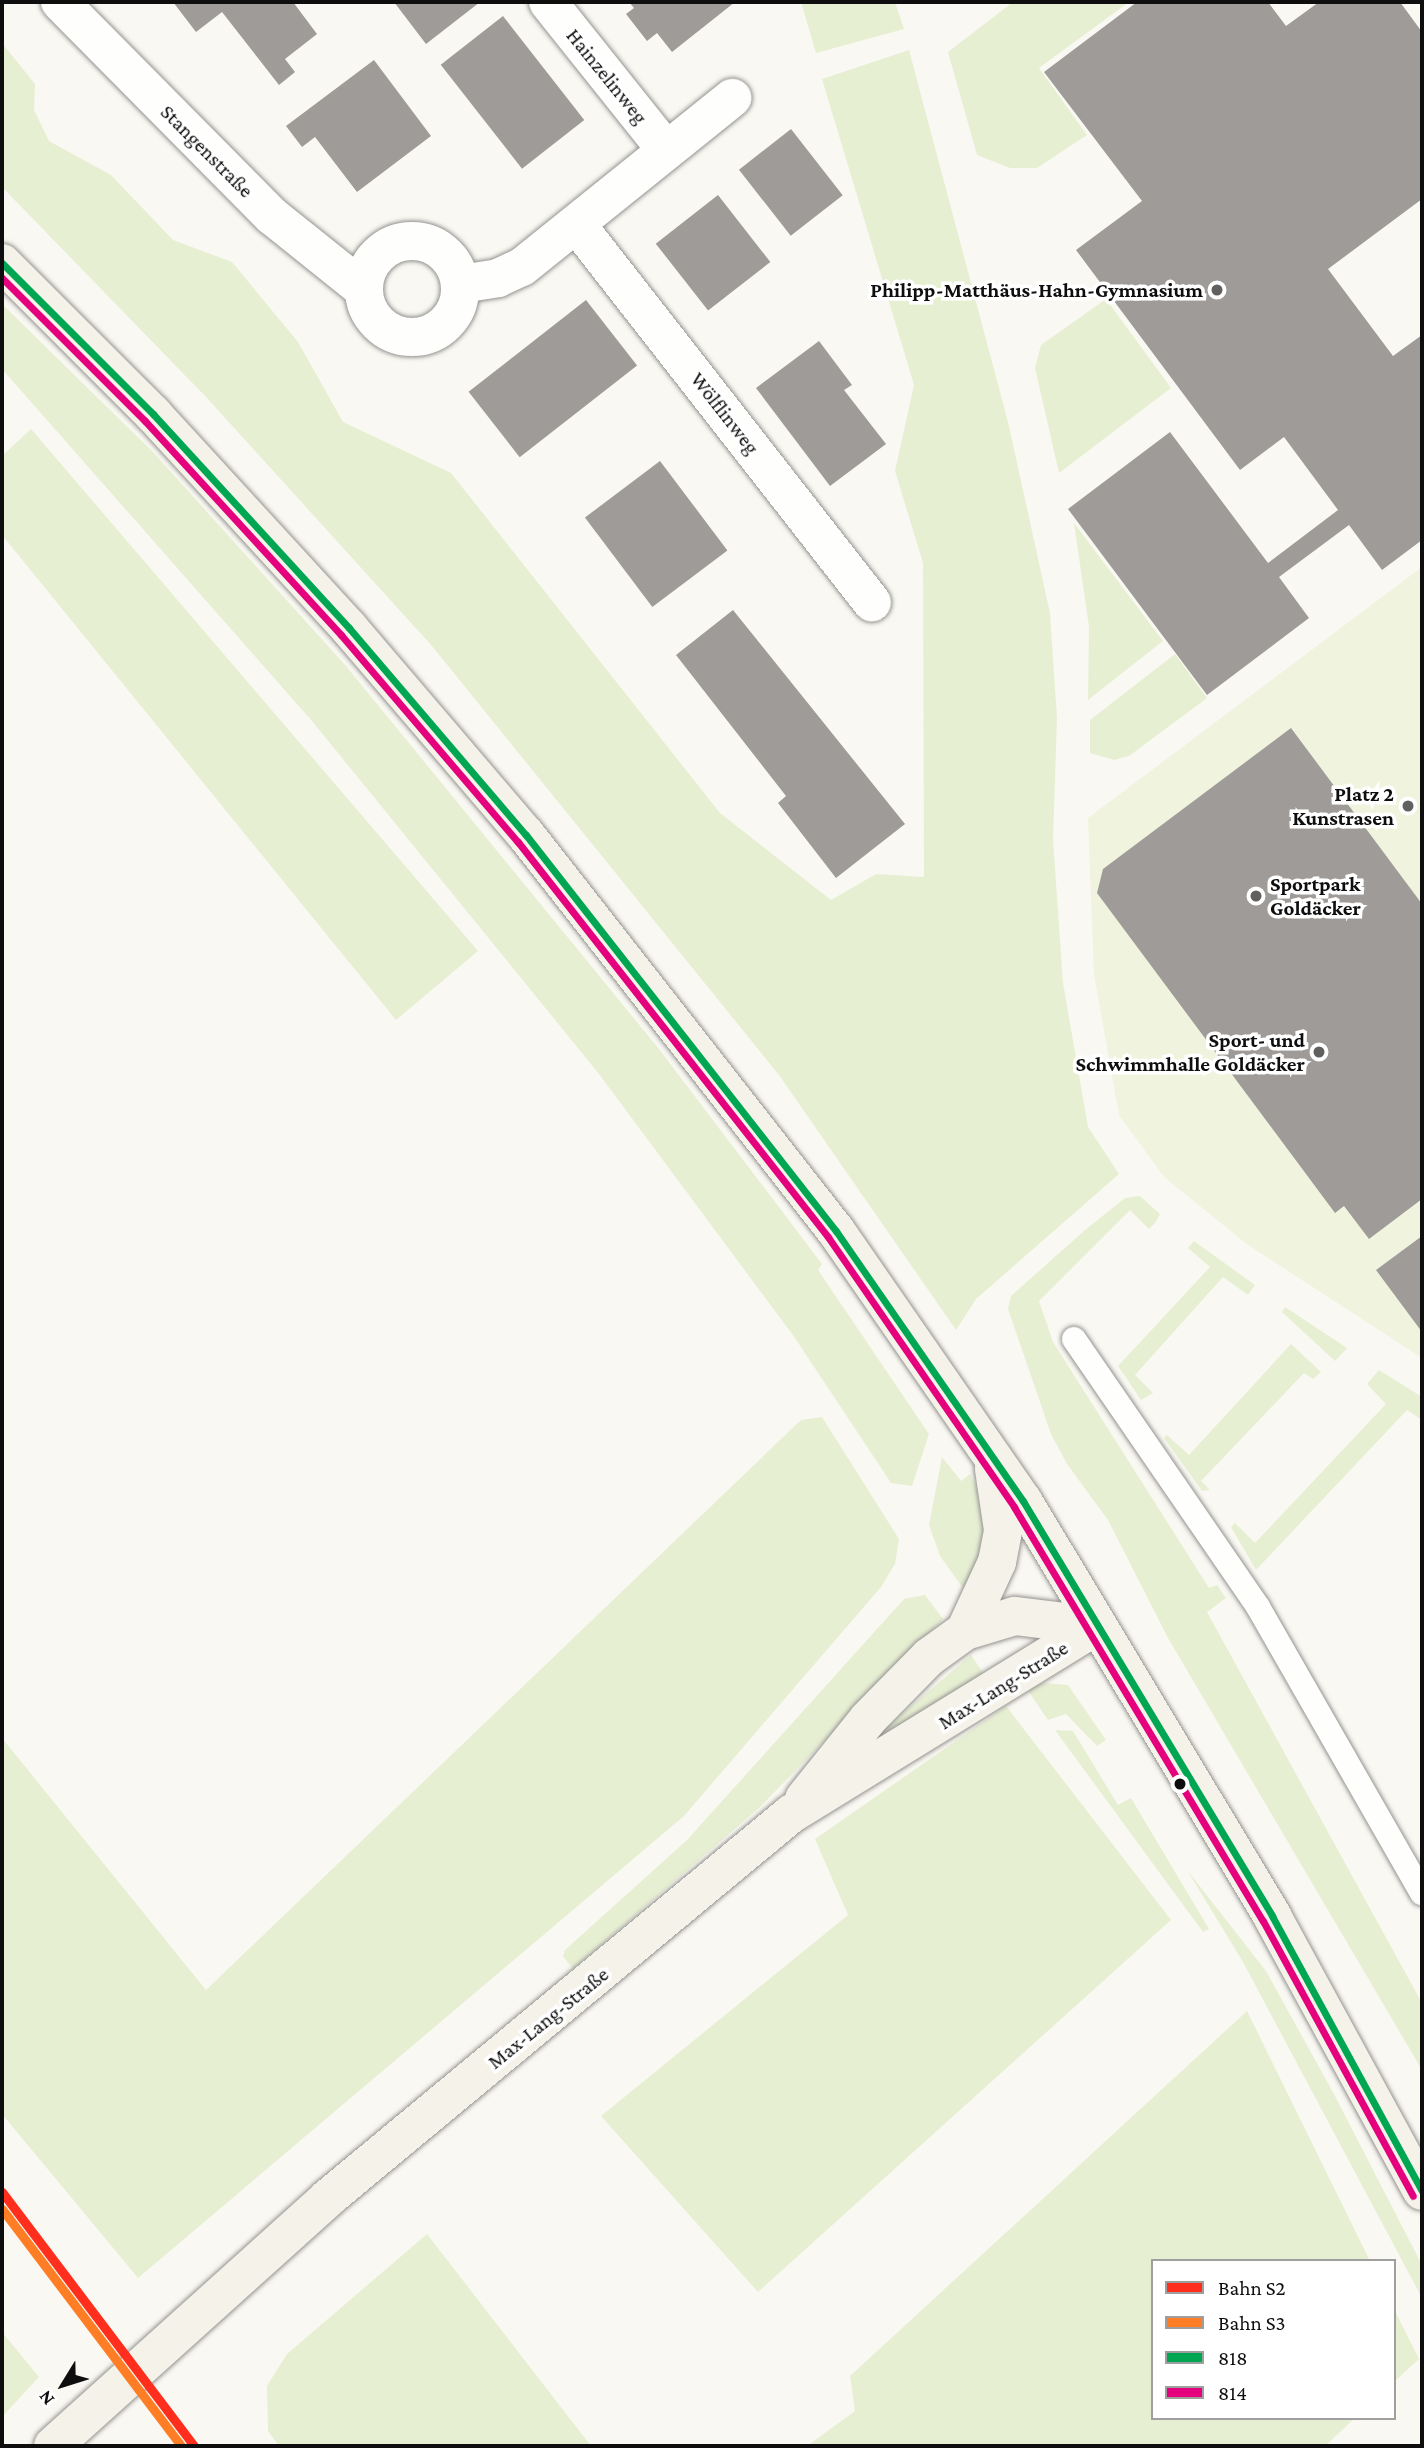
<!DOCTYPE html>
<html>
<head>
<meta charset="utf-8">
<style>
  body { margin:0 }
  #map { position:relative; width:1424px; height:2448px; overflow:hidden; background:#faf8f2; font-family:"Crimson Pro",serif }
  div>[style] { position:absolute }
  .green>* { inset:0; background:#e7efd3 }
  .pitch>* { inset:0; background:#f0f3dd }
  .building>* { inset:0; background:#9e9b98; transform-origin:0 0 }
  .roads { filter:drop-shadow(0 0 2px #949391) drop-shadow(0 0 2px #949391) }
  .lane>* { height:24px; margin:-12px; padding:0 12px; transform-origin:12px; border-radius:12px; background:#fefefd }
  .street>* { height:38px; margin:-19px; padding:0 19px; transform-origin:19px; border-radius:19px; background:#fefefd }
  .street>.ring { margin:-19px; padding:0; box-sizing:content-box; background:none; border:38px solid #fefefd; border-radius:50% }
  .secondary>* { height:38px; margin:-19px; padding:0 19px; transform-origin:19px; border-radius:19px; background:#f5f2ea }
  .bus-1>* { height:7px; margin:-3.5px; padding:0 3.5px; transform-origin:3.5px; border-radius:3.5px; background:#00a651 }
  .bus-2>* { height:7px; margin:-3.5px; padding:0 3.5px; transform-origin:3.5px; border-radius:3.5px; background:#e5007d }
  .rail-1>* { height:9px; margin:-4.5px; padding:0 4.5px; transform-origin:4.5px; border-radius:4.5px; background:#ff2e1d }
  .rail-2>* { height:9px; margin:-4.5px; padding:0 4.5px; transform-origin:4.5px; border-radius:4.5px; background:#ff7d24 }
  .dots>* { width:19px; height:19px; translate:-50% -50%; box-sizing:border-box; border:4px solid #fff; border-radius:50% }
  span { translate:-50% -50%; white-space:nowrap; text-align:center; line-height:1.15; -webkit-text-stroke:7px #fff; paint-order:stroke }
  .street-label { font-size:21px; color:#0e0e0e }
  .poi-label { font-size:21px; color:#0e0e0e; font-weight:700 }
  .right { translate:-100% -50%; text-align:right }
  .left { translate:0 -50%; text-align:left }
  .frame { position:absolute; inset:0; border:4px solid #0e0e0e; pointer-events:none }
  .legend { position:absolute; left:1151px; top:2259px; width:245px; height:161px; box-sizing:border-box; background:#fff; border:2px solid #9f9f9f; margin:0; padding:9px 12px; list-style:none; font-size:21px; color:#0e0e0e }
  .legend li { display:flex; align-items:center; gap:14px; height:35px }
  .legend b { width:35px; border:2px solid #9f9f9f }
  .north { position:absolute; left:28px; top:2350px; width:70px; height:70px; -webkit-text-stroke:5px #fff; paint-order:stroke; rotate:232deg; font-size:19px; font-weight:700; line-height:28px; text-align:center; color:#0e0e0e }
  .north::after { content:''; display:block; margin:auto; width:24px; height:32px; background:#0e0e0e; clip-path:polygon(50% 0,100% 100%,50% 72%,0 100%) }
</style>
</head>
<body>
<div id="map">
  <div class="green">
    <div style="clip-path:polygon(801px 2px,895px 2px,904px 29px,816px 53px)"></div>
    <div style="clip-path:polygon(1013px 2px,1129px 2px,1039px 68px,1087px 135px,1037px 168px,1010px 168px,977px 155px,948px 52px)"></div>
    <div style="clip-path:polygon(2px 43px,35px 84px,34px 110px,49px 141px,111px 175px,173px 240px,232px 262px,298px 342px,343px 422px,451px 473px,720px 813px,831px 900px,876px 874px,924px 877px,923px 563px,895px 471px,914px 385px,822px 79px,909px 50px,1008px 422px,1050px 613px,1057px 718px,1053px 840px,1063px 983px,1088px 1127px,1119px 1174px,976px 1299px,956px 1330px,779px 1075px,432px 646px,207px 398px,2px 187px)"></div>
    <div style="clip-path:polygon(1106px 299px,1171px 388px,1059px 473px,1035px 368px,1041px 345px)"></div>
    <div style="clip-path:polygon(2px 304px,152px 451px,346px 666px,659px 1049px,822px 1264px,818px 1270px,929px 1434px,912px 1486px,891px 1483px,795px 1338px,599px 1074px,312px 721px,2px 369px)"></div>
    <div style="clip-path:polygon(31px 429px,478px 951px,396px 1020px,2px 535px,2px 456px)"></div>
    <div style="clip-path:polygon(1074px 523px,1163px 641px,1088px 700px,1089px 627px)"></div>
    <div style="clip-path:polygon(1175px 654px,1207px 698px,1129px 756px,1114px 760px,1090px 753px,1090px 720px)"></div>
    <div style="clip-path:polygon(1140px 1196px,1160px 1214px,1155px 1223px,1149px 1229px,1130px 1210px,1039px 1301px,1053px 1342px,1209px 1588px,1217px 1585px,1226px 1598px,1207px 1612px,1422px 2003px,1422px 2070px,1168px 1638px,1108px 1520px,1067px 1464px,1051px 1434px,1008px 1309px,1011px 1296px,1085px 1230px,1125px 1198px)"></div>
    <div style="clip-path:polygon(1194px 1241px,1255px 1285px,1248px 1295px,1223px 1277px,1135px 1375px,1153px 1393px,1141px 1400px,1118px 1366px,1210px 1267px,1188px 1248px)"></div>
    <div style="clip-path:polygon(1285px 1307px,1347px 1348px,1335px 1361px,1282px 1312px)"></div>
    <div style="clip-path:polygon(1291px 1344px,1321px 1372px,1313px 1379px,1304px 1373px,1201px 1481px,1210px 1490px,1202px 1491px,1164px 1438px,1167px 1435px,1189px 1455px)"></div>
    <div style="clip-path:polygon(1379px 1370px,1422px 1397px,1422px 1420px,1407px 1410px,1256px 1570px,1231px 1527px,1235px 1523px,1255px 1543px,1386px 1404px,1367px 1384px)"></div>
    <div style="clip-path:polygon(822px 1417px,899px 1539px,895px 1564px,881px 1587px,684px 1816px,138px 2278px,2px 2114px,2px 1738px,206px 1990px,801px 1420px)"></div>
    <div style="clip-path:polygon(942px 1457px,961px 1481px,970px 1474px,994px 1524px,965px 1591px,940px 1556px,929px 1525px)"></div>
    <div style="clip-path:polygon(925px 1595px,943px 1619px,760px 1807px,573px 1969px,563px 1956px,565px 1950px,687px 1840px,904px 1599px)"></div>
    <div style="clip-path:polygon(971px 1655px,986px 1677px,888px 1742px,880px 1733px)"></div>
    <div style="clip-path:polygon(1043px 1683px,1068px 1685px,1106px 1740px,1097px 1746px,1066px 1714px,1048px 1720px,1027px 1689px)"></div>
    <div style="clip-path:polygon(1006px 1706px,1171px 1920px,758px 2292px,601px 2116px,848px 1915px,815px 1839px)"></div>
    <div style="clip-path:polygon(1055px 1730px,1073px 1731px,1118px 1805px,1131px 1798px,1209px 1929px,1203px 1932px)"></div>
    <div style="clip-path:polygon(1187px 1870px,1266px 1971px,1335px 2096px,1422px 2265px,1422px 2298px,1243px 1962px)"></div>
    <div style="clip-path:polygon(1247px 2011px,1370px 2261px,1153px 2261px,1153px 2418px,1355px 2418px,1325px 2446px,807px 2446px,855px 2411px,850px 2376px)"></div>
    <div style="clip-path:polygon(427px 2234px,591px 2446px,279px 2446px,268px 2431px,267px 2386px,287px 2354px)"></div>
    <div style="clip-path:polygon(1394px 2309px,1419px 2359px,1394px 2382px)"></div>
    <div style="clip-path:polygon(2px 2332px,39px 2377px,2px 2417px)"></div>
  </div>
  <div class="pitch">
    <div style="clip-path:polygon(1422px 567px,1422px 1358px,1248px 1245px,1164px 1177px,1119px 1115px,1094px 974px,1088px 818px)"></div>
  </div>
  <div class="building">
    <div style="clip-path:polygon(173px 2px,293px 2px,317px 34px,285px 59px,295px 72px,279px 85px,222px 12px,196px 32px)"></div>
    <div style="clip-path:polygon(394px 2px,480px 2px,426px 44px)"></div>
    <div style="clip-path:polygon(629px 2px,735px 2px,672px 52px,657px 33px,647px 41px,626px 14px,634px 8px)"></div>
    <div style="clip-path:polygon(1137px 2px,1268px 2px,1286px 26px,1319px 2px,1400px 2px,1422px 32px,1422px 199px,1328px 269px,1393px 356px,1422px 335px,1422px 540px,1382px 570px,1349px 525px,1279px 577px,1309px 618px,1207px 695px,1068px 509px,1170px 432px,1268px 563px,1338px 510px,1284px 437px,1240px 470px,1076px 250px,1142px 201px,1044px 72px)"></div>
    <div style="left:503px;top:16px;width:132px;height:79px;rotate:52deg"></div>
    <div style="clip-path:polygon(374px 60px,431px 136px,357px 192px,315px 137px,302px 147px,286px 126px)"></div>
    <div style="left:791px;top:129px;width:84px;height:66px;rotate:52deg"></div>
    <div style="left:718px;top:195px;width:85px;height:79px;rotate:52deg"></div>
    <div style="left:586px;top:300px;width:83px;height:149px;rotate:52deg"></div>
    <div style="clip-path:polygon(819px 341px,852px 385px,844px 390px,886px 444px,830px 486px,756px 388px)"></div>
    <div style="left:660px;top:461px;width:112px;height:94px;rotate:53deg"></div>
    <div style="clip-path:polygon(733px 610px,905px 824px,836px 878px,778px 803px,786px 796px,676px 655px)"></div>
    <div style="clip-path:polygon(1291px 728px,1422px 904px,1422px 1199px,1369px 1239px,1344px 1206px,1335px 1213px,1097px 893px,1103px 869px)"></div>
    <div style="clip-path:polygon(1422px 1236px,1422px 1332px,1376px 1270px)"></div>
  </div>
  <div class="roads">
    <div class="lane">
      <div style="left:1074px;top:1339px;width:325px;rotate:55.5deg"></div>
      <div style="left:1258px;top:1607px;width:330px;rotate:60.2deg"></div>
    </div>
    <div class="street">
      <div style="left:60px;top:2px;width:301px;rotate:45.3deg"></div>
      <div style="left:272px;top:216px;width:117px;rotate:38.7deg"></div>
      <div style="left:548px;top:2px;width:189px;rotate:51.4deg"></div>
      <div style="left:577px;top:225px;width:479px;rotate:52deg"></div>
      <div class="ring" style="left:364px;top:241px;width:58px;height:58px"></div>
      <div style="left:461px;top:284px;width:37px;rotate:-9deg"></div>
      <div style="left:498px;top:278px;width:26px;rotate:-25deg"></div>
      <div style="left:522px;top:267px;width:270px;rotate:-38.8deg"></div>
    </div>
    <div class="secondary">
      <div style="left:2px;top:263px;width:214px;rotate:45deg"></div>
      <div style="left:153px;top:414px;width:290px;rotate:47.5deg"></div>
      <div style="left:349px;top:628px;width:272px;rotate:49.5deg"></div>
      <div style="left:526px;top:835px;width:503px;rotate:51.95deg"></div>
      <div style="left:836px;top:1231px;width:328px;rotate:55.3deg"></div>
      <div style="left:1023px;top:1501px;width:484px;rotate:59deg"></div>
      <div style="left:1272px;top:1916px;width:313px;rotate:61.4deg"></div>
      <div style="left:965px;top:1631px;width:76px;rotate:-65.1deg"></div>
      <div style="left:997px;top:1562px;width:33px;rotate:-79deg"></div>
      <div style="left:1003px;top:1530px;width:62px;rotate:-98.4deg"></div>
      <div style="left:804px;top:1799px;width:102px;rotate:-51.3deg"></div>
      <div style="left:868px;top:1719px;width:87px;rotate:-45.5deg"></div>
      <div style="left:929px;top:1657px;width:44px;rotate:-35.8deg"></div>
      <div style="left:965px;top:1631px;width:52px;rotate:-16.7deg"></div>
      <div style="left:1015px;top:1616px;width:83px;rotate:7deg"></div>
      <div style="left:53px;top:2446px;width:370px;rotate:-42deg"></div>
      <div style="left:328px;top:2198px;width:602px;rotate:-39.67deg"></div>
      <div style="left:791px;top:1814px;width:359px;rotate:-31.6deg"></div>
    </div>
  </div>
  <div class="bus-1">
    <div style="left:2px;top:263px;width:214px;rotate:45deg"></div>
    <div style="left:153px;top:414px;width:290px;rotate:47.5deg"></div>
    <div style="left:349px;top:628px;width:272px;rotate:49.5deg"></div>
    <div style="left:526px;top:835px;width:503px;rotate:51.95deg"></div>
    <div style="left:836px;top:1231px;width:328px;rotate:55.3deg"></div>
    <div style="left:1023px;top:1501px;width:484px;rotate:59deg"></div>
    <div style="left:1272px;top:1916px;width:313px;rotate:61.4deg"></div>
  </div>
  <div class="bus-2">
    <div style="left:2px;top:278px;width:202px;rotate:45deg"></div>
    <div style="left:145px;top:421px;width:290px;rotate:47.5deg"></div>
    <div style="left:341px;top:635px;width:272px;rotate:49.5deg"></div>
    <div style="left:518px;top:842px;width:502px;rotate:51.87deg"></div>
    <div style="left:828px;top:1237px;width:328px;rotate:55.4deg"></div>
    <div style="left:1014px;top:1507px;width:483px;rotate:59deg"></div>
    <div style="left:1263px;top:1921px;width:313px;rotate:61.4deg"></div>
  </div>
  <div class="rail-1">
    <div style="left:2px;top:2192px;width:318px;rotate:52.9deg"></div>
  </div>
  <div class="rail-2">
    <div style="left:2px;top:2209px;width:297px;rotate:52.9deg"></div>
  </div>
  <div class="dots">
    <div style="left:1217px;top:290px;background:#61605e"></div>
    <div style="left:1408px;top:806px;background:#61605e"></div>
    <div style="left:1256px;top:896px;background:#61605e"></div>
    <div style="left:1319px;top:1052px;background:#61605e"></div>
    <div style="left:1180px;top:1784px;background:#0e0e0e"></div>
  </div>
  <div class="street-label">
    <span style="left:607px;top:76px;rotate:51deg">Hainzelinweg</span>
    <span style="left:207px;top:151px;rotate:45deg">Stangenstraße</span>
    <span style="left:725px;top:413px;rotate:52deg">Wölflinweg</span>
    <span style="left:1003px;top:1685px;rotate:-32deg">Max-Lang-Straße</span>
    <span style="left:548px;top:2018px;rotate:-39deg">Max-Lang-Straße</span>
  </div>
  <div class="poi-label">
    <span class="right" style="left:1203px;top:290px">Philipp-Matthäus-Hahn-Gymnasium</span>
    <span class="right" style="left:1394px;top:806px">Platz 2<br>Kunstrasen</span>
    <span class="left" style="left:1270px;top:896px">Sportpark<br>Goldäcker</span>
    <span class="right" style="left:1305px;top:1052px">Sport- und<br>Schwimmhalle Goldäcker</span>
  </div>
  <div class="frame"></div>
  <ul class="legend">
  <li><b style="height:9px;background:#ff2e1d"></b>Bahn S2</li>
  <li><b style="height:9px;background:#ff7d24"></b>Bahn S3</li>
  <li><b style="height:9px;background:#00a651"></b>818</li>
  <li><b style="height:9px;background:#e5007d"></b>814</li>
  </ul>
  <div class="north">N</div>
</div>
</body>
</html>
